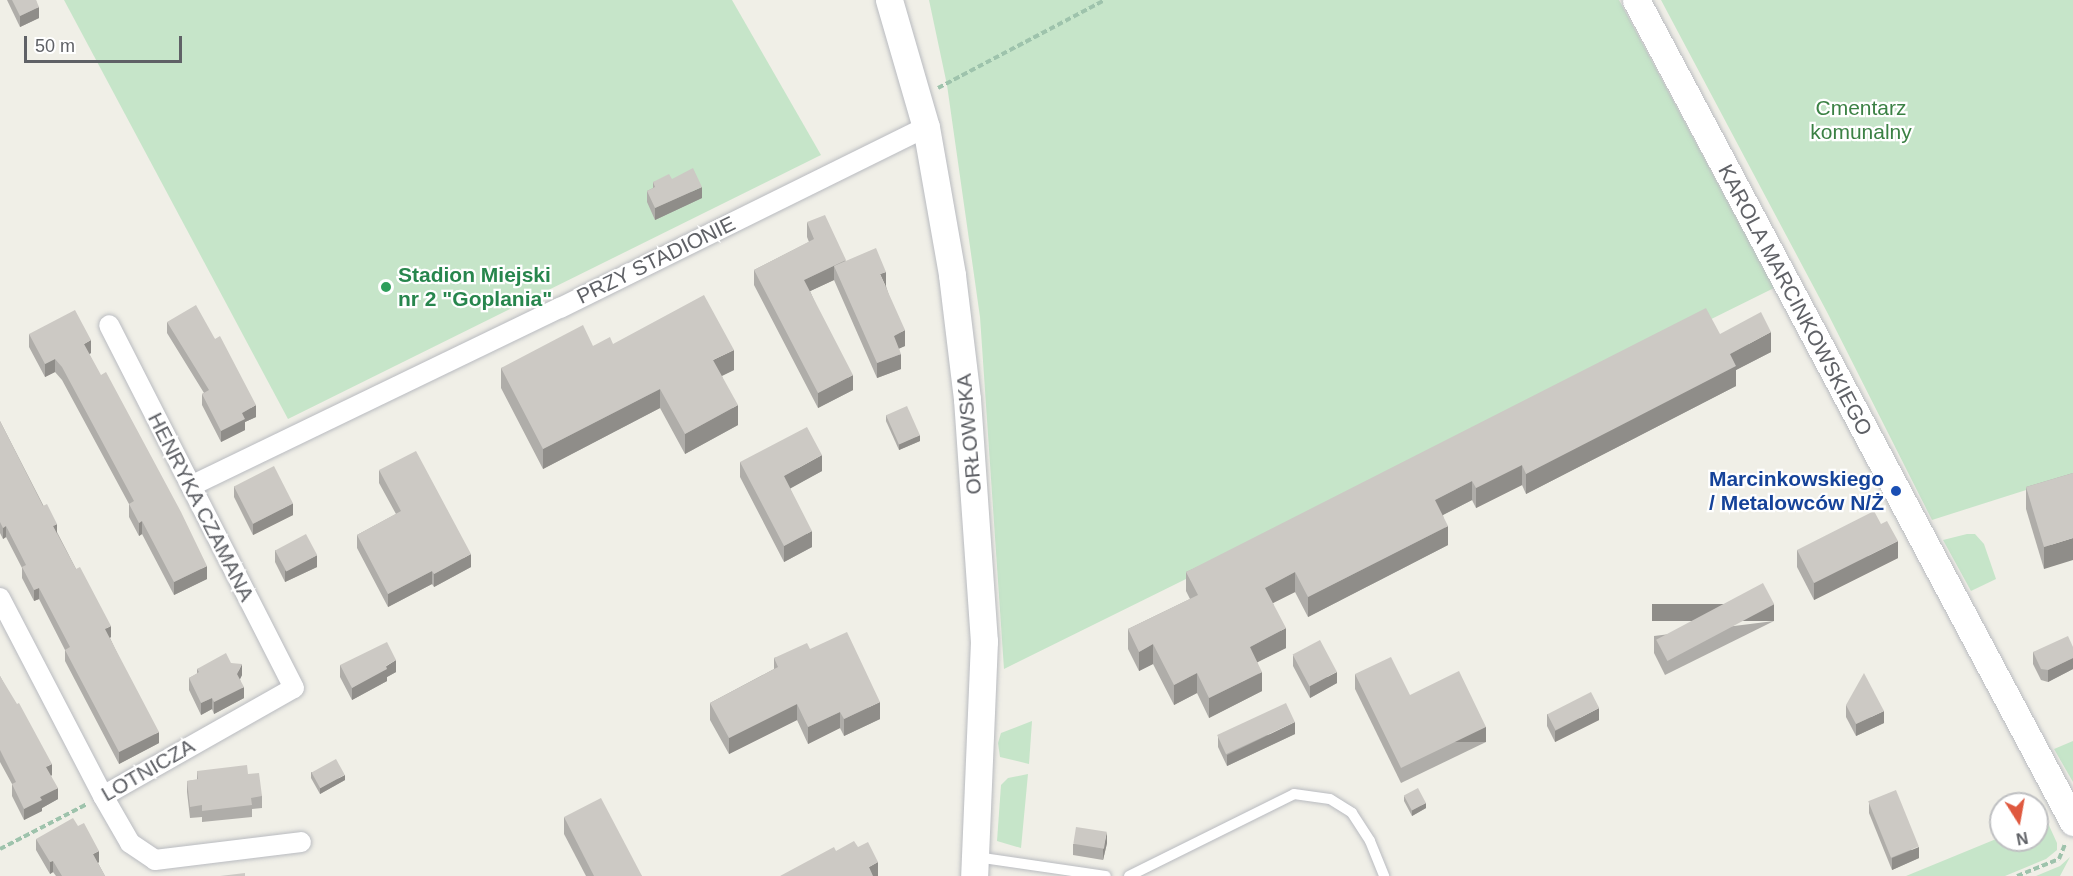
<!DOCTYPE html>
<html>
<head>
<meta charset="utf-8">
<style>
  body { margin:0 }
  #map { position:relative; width:2073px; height:876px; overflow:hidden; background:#f0efe7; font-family:Arial,sans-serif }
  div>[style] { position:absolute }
  .green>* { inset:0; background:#c6e5c9 }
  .path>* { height:4px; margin-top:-2px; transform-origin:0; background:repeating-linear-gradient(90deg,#9ec3ac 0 6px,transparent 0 9px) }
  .roads { filter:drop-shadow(0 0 2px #b9bbc0) drop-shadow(0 0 2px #b9bbc0) }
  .lane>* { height:10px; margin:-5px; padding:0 5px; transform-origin:5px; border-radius:5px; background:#fff }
  .street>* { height:20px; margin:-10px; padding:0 10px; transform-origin:10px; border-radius:10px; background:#fff }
  .secondary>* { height:27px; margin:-13.5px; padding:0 13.5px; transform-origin:13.5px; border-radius:13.5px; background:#fff }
  .wall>* { inset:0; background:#afada9 }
  .shaded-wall>* { inset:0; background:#8f8d89; transform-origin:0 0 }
  .building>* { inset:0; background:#ccc9c4; transform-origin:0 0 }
  .dots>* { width:16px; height:16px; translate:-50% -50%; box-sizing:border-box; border:3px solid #fff; border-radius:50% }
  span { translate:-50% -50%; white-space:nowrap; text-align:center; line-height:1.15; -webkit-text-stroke:4.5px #fff; paint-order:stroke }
  .park-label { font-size:21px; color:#3b8144 }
  .street-label { font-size:21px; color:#5f6166 }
  .leisure-label { font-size:21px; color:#27864d; font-weight:700 }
  .left { translate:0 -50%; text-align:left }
  .transit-label { font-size:21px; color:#164399; font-weight:700 }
  .right { translate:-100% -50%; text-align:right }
  .north { position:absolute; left:1989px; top:792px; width:60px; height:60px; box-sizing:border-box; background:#fff; border:2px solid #bfc0c2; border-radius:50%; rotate:169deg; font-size:16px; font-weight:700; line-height:24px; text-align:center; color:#5f6166 }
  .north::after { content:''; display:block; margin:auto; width:21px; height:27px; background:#df593f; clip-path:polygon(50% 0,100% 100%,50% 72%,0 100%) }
  .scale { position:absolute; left:24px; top:36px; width:158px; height:27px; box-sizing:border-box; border:3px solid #5f6166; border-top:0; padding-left:8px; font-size:18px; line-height:21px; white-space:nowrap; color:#5f6166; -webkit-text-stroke:4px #fff; paint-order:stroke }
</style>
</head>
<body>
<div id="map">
  <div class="green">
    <div style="clip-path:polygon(64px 0,732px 0,821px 155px,288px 419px)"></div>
    <div style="clip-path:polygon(929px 0,1619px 0,1774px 288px,1004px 669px,980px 317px,947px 85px)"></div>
    <div style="clip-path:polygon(1661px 0,2073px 0,2073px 475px,1932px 520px,1827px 312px)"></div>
    <div style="clip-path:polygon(1967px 534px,1975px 534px,1984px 544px,1996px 579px,1971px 591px,1943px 540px)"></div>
    <div style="clip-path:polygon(1032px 721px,1029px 764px,1000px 757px,998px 743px,1001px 733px)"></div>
    <div style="clip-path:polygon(2073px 741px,2073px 782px,2054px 749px)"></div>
    <div style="clip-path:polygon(1028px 774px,1021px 848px,997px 841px,1001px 785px,1008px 778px)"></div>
    <div style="clip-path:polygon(2046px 819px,2057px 843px,2057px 850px,2046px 859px,2005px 876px,1906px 876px,2001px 837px,2001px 840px,2037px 840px,2037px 823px)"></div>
    <div style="clip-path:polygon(2070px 857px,2060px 876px,2036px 876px,2060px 866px)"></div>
  </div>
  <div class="path">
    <div style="left:938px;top:88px;width:189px;rotate:-27.8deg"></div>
    <div style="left:0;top:849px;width:98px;rotate:-27.3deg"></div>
    <div style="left:2017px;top:876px;width:45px;rotate:-22deg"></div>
    <div style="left:2059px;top:859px;width:16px;rotate:-68deg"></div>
  </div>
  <div class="roads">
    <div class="lane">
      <div style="left:976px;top:857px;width:131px;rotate:8.3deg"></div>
      <div style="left:1129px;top:876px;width:184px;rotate:-26.4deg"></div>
      <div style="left:1294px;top:794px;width:36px;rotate:8deg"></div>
      <div style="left:1330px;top:799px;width:26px;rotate:32deg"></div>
      <div style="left:1352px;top:813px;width:33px;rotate:57deg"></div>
      <div style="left:1370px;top:841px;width:38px;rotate:68deg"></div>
    </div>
    <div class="street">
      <div style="left:191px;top:486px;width:410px;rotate:-25.8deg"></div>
      <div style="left:560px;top:308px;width:408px;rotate:-26.3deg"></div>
      <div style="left:0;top:598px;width:223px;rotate:62.5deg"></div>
      <div style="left:103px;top:796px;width:54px;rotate:60.1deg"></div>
      <div style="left:130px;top:843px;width:30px;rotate:34deg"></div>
      <div style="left:155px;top:860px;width:147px;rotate:-7deg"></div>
      <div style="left:103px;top:796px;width:219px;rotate:-29.5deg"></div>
      <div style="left:294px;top:688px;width:407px;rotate:-117deg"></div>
    </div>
    <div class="secondary">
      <div style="left:889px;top:0;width:132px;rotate:73.8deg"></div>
      <div style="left:926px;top:127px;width:150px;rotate:80deg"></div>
      <div style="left:952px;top:275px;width:125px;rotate:83.1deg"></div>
      <div style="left:967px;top:399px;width:243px;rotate:86deg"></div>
      <div style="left:984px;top:641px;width:235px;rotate:92.4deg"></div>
      <div style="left:1636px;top:0;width:931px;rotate:62deg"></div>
    </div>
  </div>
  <div class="wall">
    <div style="clip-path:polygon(7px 0,36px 0,39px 18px,20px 27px)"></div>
    <div style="clip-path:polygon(672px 179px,702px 198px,655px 220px,647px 202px,647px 191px,653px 188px,653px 182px)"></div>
    <div style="clip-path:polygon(807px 222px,846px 261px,886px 286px,905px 346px,899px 348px,901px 369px,877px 378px,834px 280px,810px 291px,853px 390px,818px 408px,754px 285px,754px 270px,809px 242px,807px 237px)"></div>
    <div style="clip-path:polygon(167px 322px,215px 339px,256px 417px,245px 422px,245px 430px,221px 442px,202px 405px,202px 394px,204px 393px,167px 333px)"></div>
    <div style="clip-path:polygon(29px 334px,91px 353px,89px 354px,207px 579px,174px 595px,142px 534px,139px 536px,129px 517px,129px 504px,62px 380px,55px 372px,45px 377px,29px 347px)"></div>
    <div style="clip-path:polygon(1720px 334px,1771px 352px,1736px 370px,1736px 386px,1526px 494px,1522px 485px,1476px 508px,1472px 500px,1443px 515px,1448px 545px,1308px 617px,1295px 592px,1273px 603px,1286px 648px,1257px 662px,1262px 691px,1209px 718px,1197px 693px,1174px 705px,1153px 664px,1139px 671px,1128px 649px,1128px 629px,1190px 599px,1186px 591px,1186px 572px)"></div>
    <div style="clip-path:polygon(613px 344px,734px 370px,722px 376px,738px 425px,685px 454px,660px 408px,543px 469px,501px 388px,501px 368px,593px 346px)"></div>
    <div style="clip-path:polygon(886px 415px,920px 441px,899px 450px,886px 421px)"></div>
    <div style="clip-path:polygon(0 421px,111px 637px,110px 638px,159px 743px,119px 764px,65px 661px,65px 650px,39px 599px,34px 601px,22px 578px,22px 568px,6px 537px,3px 539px,0 533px)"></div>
    <div style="clip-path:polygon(740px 462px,822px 471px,790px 488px,812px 547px,784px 562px,740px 477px)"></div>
    <div style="clip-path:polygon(379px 470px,471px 567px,434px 587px,432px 584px,388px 607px,357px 548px,357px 535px,396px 514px,379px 483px)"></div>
    <div style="clip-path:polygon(2073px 473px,2044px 569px,2026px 509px,2026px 487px)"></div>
    <div style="clip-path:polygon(234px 486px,293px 515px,253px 535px,234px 497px)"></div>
    <div style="clip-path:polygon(275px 550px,317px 567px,285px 582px,275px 562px)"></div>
    <div style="clip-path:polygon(1797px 550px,1898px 558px,1814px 600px,1797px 567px)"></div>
    <div style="clip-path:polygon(1774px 621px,1665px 675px,1654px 653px,1654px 636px)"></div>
    <div style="clip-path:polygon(2073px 647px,2073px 669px,2048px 682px,2041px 680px,2033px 664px,2033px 652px)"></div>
    <div style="clip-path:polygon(810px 649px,880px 719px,844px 736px,840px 728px,808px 744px,797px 720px,729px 754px,710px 720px,710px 703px,774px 669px,774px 658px)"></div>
    <div style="clip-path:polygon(1293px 655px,1337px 683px,1310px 698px,1293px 666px)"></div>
    <div style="clip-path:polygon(231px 663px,242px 675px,240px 679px,244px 698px,214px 714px,212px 709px,201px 715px,189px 690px,189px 678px,197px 674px,197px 669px)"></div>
    <div style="clip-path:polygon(340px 665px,396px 672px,387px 677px,387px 681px,352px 700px,340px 677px)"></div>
    <div style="clip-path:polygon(1355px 674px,1486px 742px,1401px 783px,1355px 689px)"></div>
    <div style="clip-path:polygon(0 676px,52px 775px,51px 776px,58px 799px,42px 808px,42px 811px,24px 820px,12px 796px,12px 784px,0 762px)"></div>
    <div style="clip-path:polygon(1846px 705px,1884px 723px,1856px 736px,1846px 717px)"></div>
    <div style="clip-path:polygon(1547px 714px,1599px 720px,1555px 742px,1547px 726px)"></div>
    <div style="clip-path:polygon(1295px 734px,1227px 766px,1218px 747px,1218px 736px)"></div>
    <div style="clip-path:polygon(197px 771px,248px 774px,262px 796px,262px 808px,252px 809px,252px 817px,202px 822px,202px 817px,190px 818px,187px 792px,187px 781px,197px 780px)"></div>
    <div style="clip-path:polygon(311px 772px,345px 780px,320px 794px,311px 778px)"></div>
    <div style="clip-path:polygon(1404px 796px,1426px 808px,1412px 816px,1404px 801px)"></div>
    <div style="clip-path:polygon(1869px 802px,1919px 858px,1892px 870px,1869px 813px)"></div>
    <div style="clip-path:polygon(564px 817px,642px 876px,586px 876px,564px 834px)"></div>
    <div style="clip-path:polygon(36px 839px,99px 862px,98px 863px,105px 876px,56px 876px,53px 872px,50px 874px,36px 850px)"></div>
    <div style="clip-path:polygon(1107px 843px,1103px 860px,1073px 855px,1073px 844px)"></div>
  </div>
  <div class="shaded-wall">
    <div style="clip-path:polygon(39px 7px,39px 18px,20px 27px,20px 16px)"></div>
    <div style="clip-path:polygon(702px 187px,702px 198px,655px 220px,655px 208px)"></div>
    <div style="clip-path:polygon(846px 260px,834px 266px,834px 280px,804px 294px,804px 280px)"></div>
    <div style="clip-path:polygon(886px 272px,886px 287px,880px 274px)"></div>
    <div style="clip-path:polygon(905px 330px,905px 346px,894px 351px,894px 336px)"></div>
    <div style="clip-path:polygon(1771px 332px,1771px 352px,1736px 370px,1736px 386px,1526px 494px,1526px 474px,1730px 354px)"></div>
    <div style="clip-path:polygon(91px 340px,91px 353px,84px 357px,84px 344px)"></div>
    <div style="clip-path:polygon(734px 350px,734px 370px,713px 380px,713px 360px)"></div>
    <div style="clip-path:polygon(901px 354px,901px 369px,877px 378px,877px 363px)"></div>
    <div style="clip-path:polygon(55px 359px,55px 372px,45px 377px,45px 364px)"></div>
    <div style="clip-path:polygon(853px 375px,853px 390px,818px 408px,818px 393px)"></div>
    <div style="clip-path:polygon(660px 389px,660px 408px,543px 469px,543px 449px)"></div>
    <div style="clip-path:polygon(256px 405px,256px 417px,245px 422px,245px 430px,221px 442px,221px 431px,242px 413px)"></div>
    <div style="clip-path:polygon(738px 405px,738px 425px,685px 454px,685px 434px)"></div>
    <div style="clip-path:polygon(920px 435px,920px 441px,899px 450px,899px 444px)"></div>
    <div style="clip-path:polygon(822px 455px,822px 471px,784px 492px,784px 476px)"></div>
    <div style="clip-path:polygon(1522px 465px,1522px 485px,1476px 508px,1476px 488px)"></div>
    <div style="clip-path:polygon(1472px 481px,1472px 500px,1435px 519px,1435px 500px)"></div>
    <div style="clip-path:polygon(293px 503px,293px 515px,253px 535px,253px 524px)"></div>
    <div style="clip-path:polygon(142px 521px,142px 534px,139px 536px,139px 523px)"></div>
    <div style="clip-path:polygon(57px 524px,57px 535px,53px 526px)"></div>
    <div style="clip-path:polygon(6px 526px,6px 537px,3px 539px,3px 528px)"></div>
    <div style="clip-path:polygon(1448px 526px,1448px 545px,1308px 617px,1308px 597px)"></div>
    <div style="clip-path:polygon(812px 531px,812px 547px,784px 562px,784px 546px)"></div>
    <div style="clip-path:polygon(2073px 538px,2073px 560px,2044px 569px,2044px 547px)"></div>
    <div style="clip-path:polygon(1898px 541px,1898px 558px,1814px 600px,1814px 583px)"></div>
    <div style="clip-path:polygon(471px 554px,471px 567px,434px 587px,434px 574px)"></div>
    <div style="clip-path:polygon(317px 555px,317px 567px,285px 582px,285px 571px)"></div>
    <div style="clip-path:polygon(207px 566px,207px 579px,174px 595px,174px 582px)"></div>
    <div style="clip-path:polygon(432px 571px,432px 584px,388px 607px,388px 594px)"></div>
    <div style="clip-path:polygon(1295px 572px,1295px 592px,1265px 607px,1265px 588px)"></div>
    <div style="clip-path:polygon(39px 588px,39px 599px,34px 601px,34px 590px)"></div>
    <div style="left:1774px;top:604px;width:17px;height:122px;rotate:90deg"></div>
    <div style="clip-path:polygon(111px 626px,111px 637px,105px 640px,105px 629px)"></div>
    <div style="clip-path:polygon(1286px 628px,1286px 648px,1250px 666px,1250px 647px)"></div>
    <div style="clip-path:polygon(1153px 644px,1153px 664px,1139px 671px,1139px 652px)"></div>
    <div style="clip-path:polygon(2073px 658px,2073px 669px,2048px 682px,2048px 670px)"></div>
    <div style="clip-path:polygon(396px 660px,396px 672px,387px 677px,387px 681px,352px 700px,352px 688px)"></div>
    <div style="clip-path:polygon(242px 664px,242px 675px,237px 685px,237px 674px)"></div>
    <div style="clip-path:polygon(1262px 672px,1262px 691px,1209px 718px,1209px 698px)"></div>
    <div style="clip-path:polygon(1337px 672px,1337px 683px,1310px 698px,1310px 686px)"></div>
    <div style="clip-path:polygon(1197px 673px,1197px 693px,1174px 705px,1174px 685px)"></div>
    <div style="clip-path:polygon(244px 687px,244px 698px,214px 714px,214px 702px)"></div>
    <div style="clip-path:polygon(212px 698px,212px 709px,201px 715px,201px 703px)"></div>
    <div style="clip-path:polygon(880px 702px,880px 719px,844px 736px,844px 719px)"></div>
    <div style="clip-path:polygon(797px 704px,797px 720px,729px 754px,729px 738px)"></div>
    <div style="clip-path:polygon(1599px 708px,1599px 720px,1555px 742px,1555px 731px)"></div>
    <div style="clip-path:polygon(1884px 711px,1884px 723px,1856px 736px,1856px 724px)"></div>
    <div style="clip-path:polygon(840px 712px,840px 728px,808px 744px,808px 727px)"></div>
    <div style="clip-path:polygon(1295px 722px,1295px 734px,1227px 766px,1227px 755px)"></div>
    <div style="left:1486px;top:727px;width:15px;height:94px;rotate:90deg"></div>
    <div style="clip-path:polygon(159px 732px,159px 743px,119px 764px,119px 752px)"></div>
    <div style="clip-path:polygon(52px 764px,52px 775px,46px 778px,46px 767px)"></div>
    <div style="clip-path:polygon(345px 775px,345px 780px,320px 794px,320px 788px)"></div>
    <div style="clip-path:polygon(58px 788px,58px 799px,42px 808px,42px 811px,24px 820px,24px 809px,40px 797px)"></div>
    <div style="clip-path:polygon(1426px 803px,1426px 808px,1412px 816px,1412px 810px)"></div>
    <div style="clip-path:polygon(1107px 832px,1107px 843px,1103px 860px,1103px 849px)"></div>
    <div style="clip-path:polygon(1919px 847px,1919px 858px,1892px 870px,1892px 858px)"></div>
    <div style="clip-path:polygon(99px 851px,99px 862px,93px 866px,93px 854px)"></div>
    <div style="clip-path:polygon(53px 861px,53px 872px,50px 874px,50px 862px)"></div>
    <div style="clip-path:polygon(878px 862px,878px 876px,869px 876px,869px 867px)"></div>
  </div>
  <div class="building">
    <div style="clip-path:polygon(12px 0,36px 0,39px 7px,20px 16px)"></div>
    <div style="clip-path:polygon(693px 168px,702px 187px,655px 208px,647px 191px,655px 187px,653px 182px,669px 174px,672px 179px)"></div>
    <div style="clip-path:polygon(825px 215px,846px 260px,804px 280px,853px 375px,818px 393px,754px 270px,814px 239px,807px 222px)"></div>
    <div style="clip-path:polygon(876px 248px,886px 272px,880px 274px,905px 330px,894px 336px,901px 354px,877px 363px,834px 266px)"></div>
    <div style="clip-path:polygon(704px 295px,734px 350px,713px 360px,738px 405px,685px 434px,660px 389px,543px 449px,501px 368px,583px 325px,593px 346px,610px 337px,613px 344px)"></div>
    <div style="clip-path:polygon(196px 305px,215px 339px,220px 336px,256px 405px,242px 413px,245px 419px,221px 431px,202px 394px,209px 390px,167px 322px)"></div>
    <div style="clip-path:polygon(1706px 308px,1720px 334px,1761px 312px,1771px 332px,1730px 354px,1736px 366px,1526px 474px,1522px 465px,1476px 488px,1472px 481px,1435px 500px,1448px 526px,1308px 597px,1295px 572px,1265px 588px,1286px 628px,1250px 647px,1262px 672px,1209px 698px,1197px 673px,1174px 685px,1153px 644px,1139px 652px,1128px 629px,1198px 595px,1186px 572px)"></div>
    <div style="clip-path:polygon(75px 310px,91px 340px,84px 344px,101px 375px,106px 372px,181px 512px,207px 566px,174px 582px,142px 521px,139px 523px,129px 504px,134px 501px,62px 367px,55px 359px,45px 364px,29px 334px)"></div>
    <div style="left:907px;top:406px;width:32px;height:23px;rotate:66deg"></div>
    <div style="clip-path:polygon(0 421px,43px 506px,47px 504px,57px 524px,53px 526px,76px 569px,80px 567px,111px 626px,105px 629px,159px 732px,119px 752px,65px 650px,70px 647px,39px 588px,34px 590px,22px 567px,26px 565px,6px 526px,3px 528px,0 522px)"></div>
    <div style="clip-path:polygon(807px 427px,822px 455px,784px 476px,812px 531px,784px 546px,740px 462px)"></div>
    <div style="clip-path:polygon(416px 451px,471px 554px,434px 574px,432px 571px,388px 594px,357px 535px,401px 511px,379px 470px)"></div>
    <div style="left:274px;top:466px;width:42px;height:45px;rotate:63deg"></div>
    <div style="clip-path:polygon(2073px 473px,2073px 538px,2044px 547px,2026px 487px)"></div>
    <div style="clip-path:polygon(1874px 511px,1881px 524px,1887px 521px,1898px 541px,1814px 583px,1797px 550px)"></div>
    <div style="left:306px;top:534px;width:24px;height:35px;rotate:62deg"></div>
    <div style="left:1763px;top:583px;width:24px;height:121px;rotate:62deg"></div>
    <div style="clip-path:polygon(847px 632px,880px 702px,844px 719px,840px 712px,808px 727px,797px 704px,729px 738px,710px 703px,778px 667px,774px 658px,807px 643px,810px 649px)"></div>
    <div style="clip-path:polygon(2068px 636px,2073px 647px,2073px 658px,2048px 670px,2041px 669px,2033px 652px)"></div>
    <div style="left:1320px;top:640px;width:36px;height:31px;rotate:62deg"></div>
    <div style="clip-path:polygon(387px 642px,396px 660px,386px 666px,387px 669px,352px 688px,340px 665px)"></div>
    <div style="clip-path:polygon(226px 653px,231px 663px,242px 664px,237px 674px,244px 687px,214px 702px,212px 698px,201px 703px,189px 678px,199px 672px,197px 669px)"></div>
    <div style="clip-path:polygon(1391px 657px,1410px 695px,1459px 671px,1486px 727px,1401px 768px,1355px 674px)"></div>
    <div style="clip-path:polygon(1864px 673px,1884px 711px,1856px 724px,1846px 705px)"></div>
    <div style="clip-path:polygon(0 676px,17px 704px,19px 703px,52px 764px,46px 767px,58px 788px,40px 797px,42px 800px,24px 809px,12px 784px,16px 782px,0 750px)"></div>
    <div style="left:1591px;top:692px;width:18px;height:49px;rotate:63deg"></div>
    <div style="left:1286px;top:703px;width:21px;height:76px;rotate:65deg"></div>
    <div style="left:336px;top:759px;width:18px;height:28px;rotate:61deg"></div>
    <div style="clip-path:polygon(247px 765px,248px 774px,259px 773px,262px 796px,251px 798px,252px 805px,202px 811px,202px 805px,190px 807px,187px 781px,198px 779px,197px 771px)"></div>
    <div style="left:1418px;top:788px;width:17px;height:16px;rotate:62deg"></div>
    <div style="left:1896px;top:790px;width:61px;height:30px;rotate:68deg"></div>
    <div style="clip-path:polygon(601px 798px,642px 876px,594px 876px,564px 817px)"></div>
    <div style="clip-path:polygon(73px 818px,78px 826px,84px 823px,99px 851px,93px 854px,105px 876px,62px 876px,53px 861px,50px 862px,36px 839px)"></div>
    <div style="left:1076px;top:827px;width:31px;height:17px;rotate:9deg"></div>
    <div style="clip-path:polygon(854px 841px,858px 847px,868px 842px,878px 862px,869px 867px,873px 876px,780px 876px,834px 847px,836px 851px)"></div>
    <div style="clip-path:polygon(245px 873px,245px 876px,220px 876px)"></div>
  </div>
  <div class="dots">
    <div style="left:386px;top:287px;background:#2e9e5b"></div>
    <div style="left:1896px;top:491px;background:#1a4fb4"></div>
  </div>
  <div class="park-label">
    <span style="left:1861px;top:120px">Cmentarz<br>komunalny</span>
  </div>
  <div class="street-label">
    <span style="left:656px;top:260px;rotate:-26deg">PRZY STADIONIE</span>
    <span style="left:1795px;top:300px;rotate:62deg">KAROLA MARCINKOWSKIEGO</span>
    <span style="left:969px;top:434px;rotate:-95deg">ORŁOWSKA</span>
    <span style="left:201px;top:507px;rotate:63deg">HENRYKA CZAMANA</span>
    <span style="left:148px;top:770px;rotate:-30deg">LOTNICZA</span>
  </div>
  <div class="leisure-label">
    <span class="left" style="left:398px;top:287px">Stadion Miejski<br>nr 2 "Goplania"</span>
  </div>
  <div class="transit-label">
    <span class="right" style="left:1884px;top:491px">Marcinkowskiego<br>/ Metalowców N/Ż</span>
  </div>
  <div class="north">N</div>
  <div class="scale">50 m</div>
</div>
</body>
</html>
